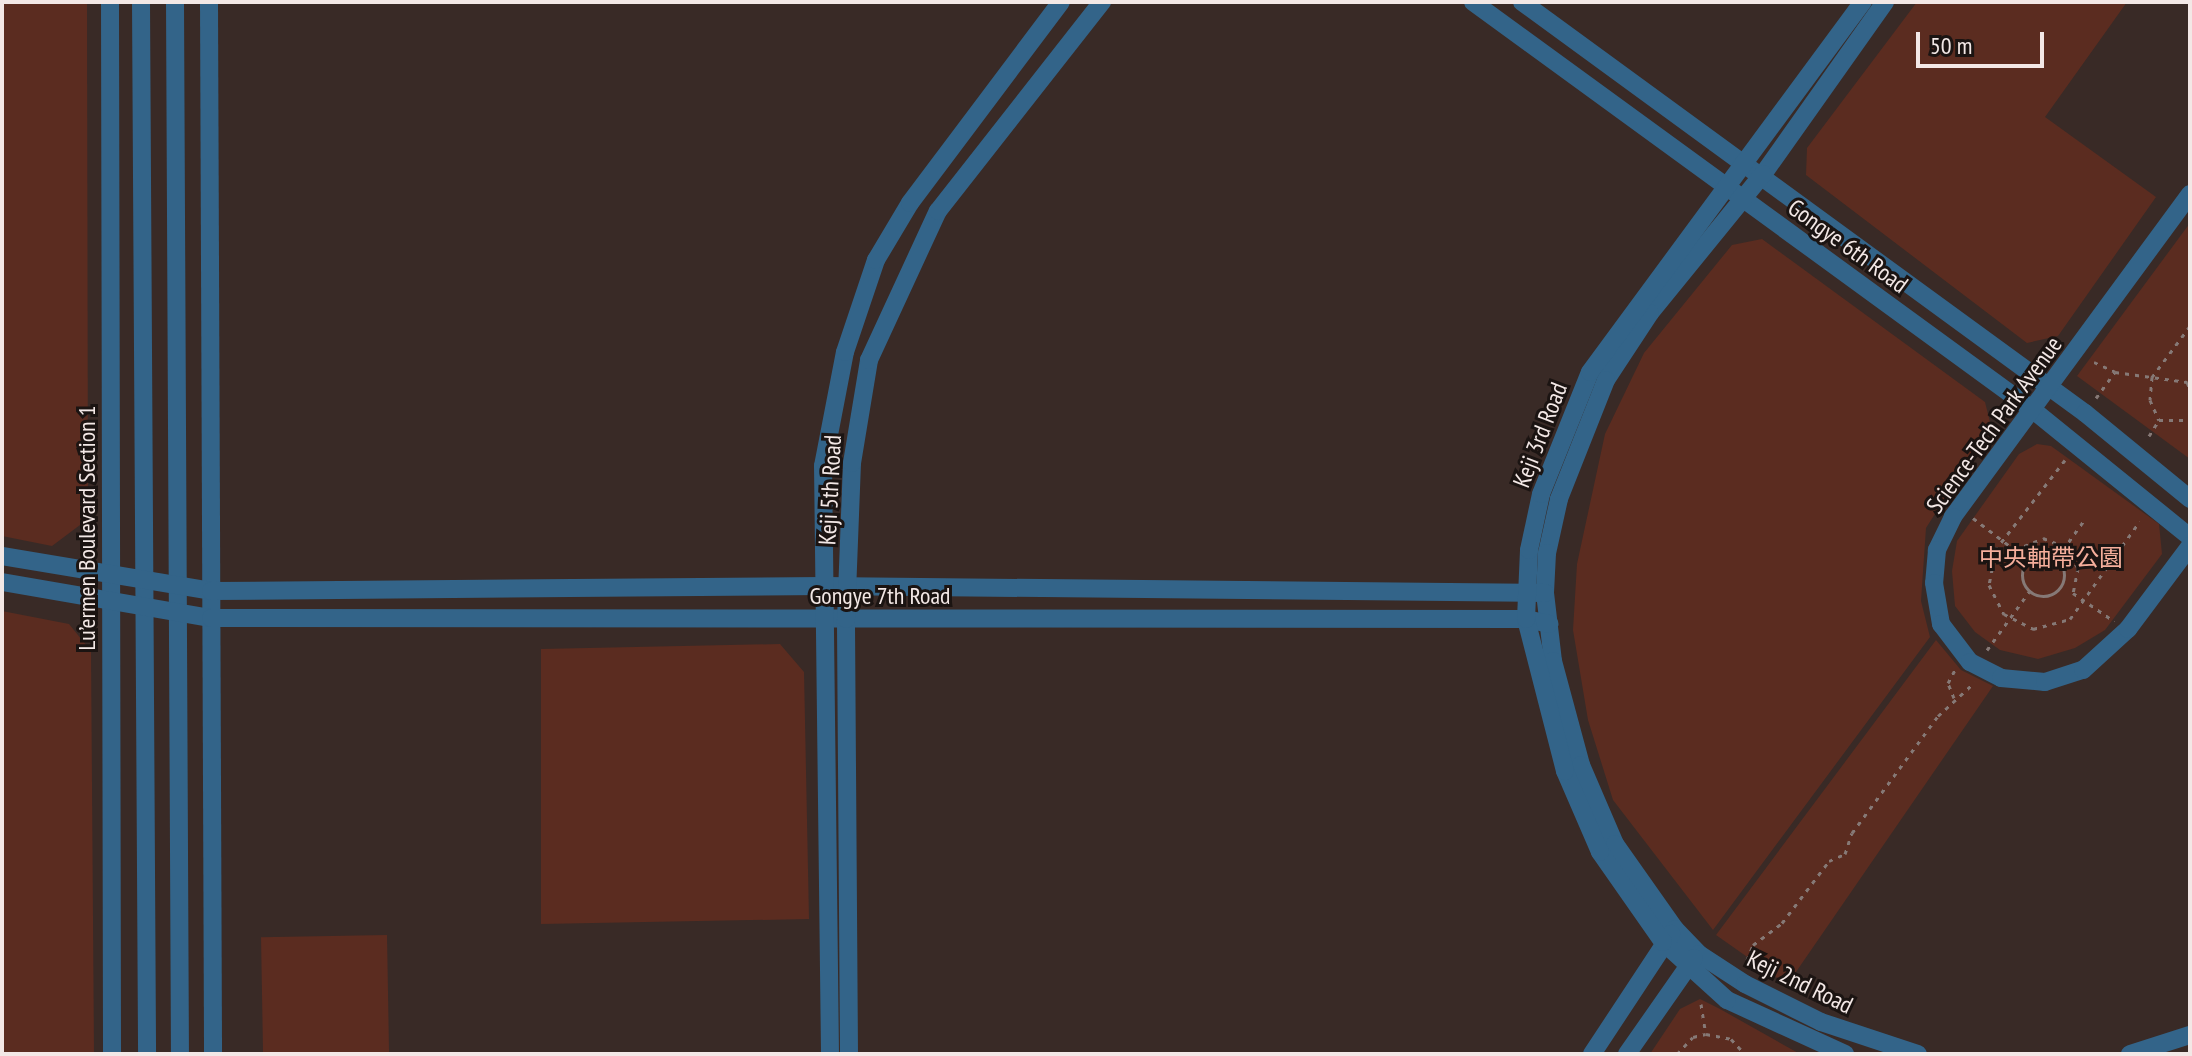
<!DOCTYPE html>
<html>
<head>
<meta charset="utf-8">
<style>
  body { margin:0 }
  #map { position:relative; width:2192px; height:1056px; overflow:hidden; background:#392a26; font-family:"PT Sans Narrow","Noto Sans TC",sans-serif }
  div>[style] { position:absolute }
  .green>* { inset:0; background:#5b2c20; transform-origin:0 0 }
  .path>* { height:3px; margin-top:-1.5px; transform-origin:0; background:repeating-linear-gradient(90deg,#867976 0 4px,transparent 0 10px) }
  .path>.ring { margin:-1.5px; padding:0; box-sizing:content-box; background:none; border:3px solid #867976; border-radius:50% }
  .minor>* { height:18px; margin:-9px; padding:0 9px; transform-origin:9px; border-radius:9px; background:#336489 }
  span { translate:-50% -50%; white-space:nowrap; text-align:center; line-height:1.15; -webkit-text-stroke:6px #1b1412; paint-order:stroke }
  .street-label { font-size:24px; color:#f3e8e6 }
  .park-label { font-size:24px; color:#f5ae9b }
  .frame { position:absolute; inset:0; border:4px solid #f3e8e6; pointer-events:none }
  .scale { position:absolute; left:1916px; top:32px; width:128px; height:36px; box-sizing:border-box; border:4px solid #f3e8e6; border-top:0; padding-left:10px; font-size:24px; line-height:28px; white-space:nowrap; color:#f3e8e6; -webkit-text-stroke:6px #1b1412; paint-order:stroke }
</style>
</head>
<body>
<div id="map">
  <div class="green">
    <div style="clip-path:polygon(2px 2px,87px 2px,88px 519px,52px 546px,2px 536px)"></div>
    <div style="clip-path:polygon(1917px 2px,2127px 2px,2045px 117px,2156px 197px,2058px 336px,2027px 343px,1806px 175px,1807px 148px)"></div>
    <div style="clip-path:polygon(2190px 223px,2190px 459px,2077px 376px)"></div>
    <div style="clip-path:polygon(1762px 239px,1985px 402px,1991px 426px,1926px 528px,1921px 601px,1930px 637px,1713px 930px,1613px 800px,1588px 720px,1573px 630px,1577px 564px,1605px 434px,1644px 353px,1732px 245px)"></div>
    <div style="clip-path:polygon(2037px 444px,2051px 446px,2159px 524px,2162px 554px,2105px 630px,2075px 648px,2038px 659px,2000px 650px,1975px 632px,1955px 606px,1952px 571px,1957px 541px,2019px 454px)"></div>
    <div style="clip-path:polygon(2px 611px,69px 624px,91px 651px,94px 1054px,2px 1054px)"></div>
    <div style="clip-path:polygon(1936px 640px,1961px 670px,1993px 686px,1787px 985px,1716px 935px)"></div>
    <div style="clip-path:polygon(780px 644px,804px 672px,809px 919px,541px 924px,541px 649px)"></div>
    <div style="left:387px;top:935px;width:119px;height:126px;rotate:89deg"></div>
    <div style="clip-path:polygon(1700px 999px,1720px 1009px,1800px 1054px,1650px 1054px,1680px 1009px)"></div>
  </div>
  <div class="path">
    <div style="left:2190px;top:326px;width:64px;rotate:126.7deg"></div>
    <div style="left:2152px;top:377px;width:23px;rotate:95deg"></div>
    <div style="left:2150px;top:400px;width:22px;rotate:66deg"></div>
    <div style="left:2159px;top:420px;width:31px"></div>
    <div style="left:2094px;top:362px;width:23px;rotate:25deg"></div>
    <div style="left:2115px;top:372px;width:73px;rotate:7.9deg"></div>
    <div style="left:2187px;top:382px;width:8px;rotate:67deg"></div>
    <div style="left:2096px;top:398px;width:32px;rotate:-54deg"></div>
    <div style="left:2149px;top:436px;width:19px;rotate:-58deg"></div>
    <div style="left:2065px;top:460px;width:113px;rotate:127.8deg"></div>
    <div style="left:1996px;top:549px;width:37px;rotate:101deg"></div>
    <div style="left:1989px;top:585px;width:33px;rotate:63deg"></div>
    <div style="left:2004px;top:614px;width:33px;rotate:27deg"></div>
    <div style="left:2033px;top:629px;width:38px;rotate:-15deg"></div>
    <div style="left:2070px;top:619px;width:120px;rotate:-54.5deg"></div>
    <div style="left:1973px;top:518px;width:53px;rotate:37.3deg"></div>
    <div style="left:2015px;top:550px;width:30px;rotate:-23deg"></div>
    <div style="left:2043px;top:538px;width:24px;rotate:22deg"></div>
    <div style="left:2065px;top:547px;width:25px;rotate:58deg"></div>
    <div style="left:2078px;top:568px;width:25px;rotate:101deg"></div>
    <div style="left:2073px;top:593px;width:50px;rotate:34.3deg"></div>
    <div class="ring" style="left:2022px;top:554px;width:39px;height:39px"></div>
    <div style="left:2057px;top:558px;width:48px;rotate:-54.3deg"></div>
    <div style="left:1987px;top:650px;width:72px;rotate:-54.1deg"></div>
    <div style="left:1954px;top:698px;width:16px;rotate:-112deg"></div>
    <div style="left:1948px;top:683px;width:15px;rotate:-62deg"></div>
    <div style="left:1747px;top:960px;width:16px;rotate:-68deg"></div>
    <div style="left:1753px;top:945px;width:36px;rotate:-37deg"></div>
    <div style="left:1782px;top:923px;width:78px;rotate:-52.8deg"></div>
    <div style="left:1829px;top:861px;width:17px;rotate:-24deg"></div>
    <div style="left:1845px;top:854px;width:22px;rotate:-72deg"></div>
    <div style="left:1852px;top:833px;width:145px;rotate:-53.7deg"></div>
    <div style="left:1938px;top:716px;width:50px;rotate:-42.6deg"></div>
    <div style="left:1701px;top:1004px;width:30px;rotate:81deg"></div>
    <div style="left:1677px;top:1054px;width:23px;rotate:-47deg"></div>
    <div style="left:1693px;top:1037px;width:13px;rotate:-13deg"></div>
    <div style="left:1706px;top:1034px;width:25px;rotate:11deg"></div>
    <div style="left:1731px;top:1039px;width:21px;rotate:47deg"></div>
  </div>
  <div class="minor">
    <div style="left:110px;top:2px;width:1052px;rotate:89.89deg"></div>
    <div style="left:141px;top:2px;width:1052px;rotate:89.67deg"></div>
    <div style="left:175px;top:2px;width:1052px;rotate:89.73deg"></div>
    <div style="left:209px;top:2px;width:1052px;rotate:89.78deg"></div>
    <div style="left:1473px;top:2px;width:693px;rotate:36.08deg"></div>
    <div style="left:2033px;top:410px;width:202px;rotate:39deg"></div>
    <div style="left:1522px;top:2px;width:697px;rotate:36.13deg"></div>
    <div style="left:2085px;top:413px;width:136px;rotate:39.3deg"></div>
    <div style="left:1885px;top:2px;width:211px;rotate:125.3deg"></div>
    <div style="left:1763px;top:174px;width:179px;rotate:129.1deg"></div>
    <div style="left:1650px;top:313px;width:80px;rotate:123.3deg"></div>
    <div style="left:1606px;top:380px;width:128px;rotate:111.6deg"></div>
    <div style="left:1559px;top:499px;width:55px;rotate:102.5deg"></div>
    <div style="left:1547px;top:553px;width:40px;rotate:92.9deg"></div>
    <div style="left:1545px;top:593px;width:68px;rotate:83.3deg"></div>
    <div style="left:1553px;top:661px;width:108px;rotate:74.9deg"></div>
    <div style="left:1581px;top:765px;width:86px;rotate:66.7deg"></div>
    <div style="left:1615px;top:844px;width:104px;rotate:54.8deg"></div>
    <div style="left:1675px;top:929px;width:35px;rotate:46deg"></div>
    <div style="left:1699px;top:954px;width:55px;rotate:33.1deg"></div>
    <div style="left:1745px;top:984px;width:85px;rotate:26.6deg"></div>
    <div style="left:1821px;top:1022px;width:102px;rotate:18.3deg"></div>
    <div style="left:2190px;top:194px;width:401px;rotate:126.3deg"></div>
    <div style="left:1953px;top:517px;width:37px;rotate:116deg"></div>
    <div style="left:1937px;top:550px;width:33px;rotate:95deg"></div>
    <div style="left:1934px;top:583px;width:42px;rotate:80.3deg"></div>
    <div style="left:1941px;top:624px;width:48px;rotate:52.7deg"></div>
    <div style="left:1970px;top:662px;width:35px;rotate:27deg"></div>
    <div style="left:2001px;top:678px;width:44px;rotate:5.2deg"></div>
    <div style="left:2045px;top:682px;width:40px;rotate:-18deg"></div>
    <div style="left:2083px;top:670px;width:61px;rotate:-42.3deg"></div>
    <div style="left:2128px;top:629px;width:104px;rotate:-53.2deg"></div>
    <div style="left:2px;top:556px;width:212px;rotate:9.5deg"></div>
    <div style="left:211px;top:591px;width:614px;rotate:-0.47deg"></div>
    <div style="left:825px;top:586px;width:720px;rotate:0.56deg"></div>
    <div style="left:2px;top:582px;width:212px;rotate:9.8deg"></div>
    <div style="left:211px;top:618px;width:1315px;rotate:0.04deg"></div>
    <div style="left:1526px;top:619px;width:24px;rotate:12deg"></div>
    <div style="left:830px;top:1054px;width:588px;rotate:-90.68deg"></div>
    <div style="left:823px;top:466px;width:116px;rotate:-79.1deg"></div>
    <div style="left:845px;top:352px;width:97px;rotate:-71.4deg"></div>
    <div style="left:876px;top:260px;width:66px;rotate:-59.2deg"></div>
    <div style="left:910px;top:203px;width:251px;rotate:-53.1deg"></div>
    <div style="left:849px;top:1054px;width:435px;rotate:-90.4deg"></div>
    <div style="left:846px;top:619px;width:156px;rotate:-87.8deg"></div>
    <div style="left:852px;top:463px;width:104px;rotate:-80.6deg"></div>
    <div style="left:869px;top:360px;width:164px;rotate:-65.2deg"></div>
    <div style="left:938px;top:211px;width:266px;rotate:-51.9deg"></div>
    <div style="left:1592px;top:1054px;width:144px;rotate:-56.6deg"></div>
    <div style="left:1627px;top:1054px;width:117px;rotate:-55.1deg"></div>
    <div style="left:1845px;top:1054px;width:130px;rotate:-155.4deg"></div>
    <div style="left:1727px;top:1000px;width:86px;rotate:-137.8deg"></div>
    <div style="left:1663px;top:942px;width:110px;rotate:-125deg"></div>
    <div style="left:1600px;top:852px;width:88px;rotate:-113.4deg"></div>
    <div style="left:1565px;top:771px;width:157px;rotate:-104.4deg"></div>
    <div style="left:1526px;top:619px;width:69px;rotate:-87.5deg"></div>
    <div style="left:1529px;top:550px;width:57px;rotate:-77.9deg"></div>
    <div style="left:1541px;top:494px;width:131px;rotate:-68.1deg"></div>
    <div style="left:1590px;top:372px;width:460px;rotate:-53.6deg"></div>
    <div style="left:2130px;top:1054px;width:63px;rotate:-17.6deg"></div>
  </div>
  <div class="street-label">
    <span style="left:1848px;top:246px;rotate:36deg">Gongye 6th Road</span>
    <span style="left:1994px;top:425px;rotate:-54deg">Science-Tech Park Avenue</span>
    <span style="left:1540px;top:435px;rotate:-69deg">Keji 3rd Road</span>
    <span style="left:830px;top:490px;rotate:-87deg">Keji 5th Road</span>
    <span style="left:87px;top:528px;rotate:-90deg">Lu’ermen Boulevard Section 1</span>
    <span style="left:880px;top:596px">Gongye 7th Road</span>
    <span style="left:1800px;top:982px;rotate:26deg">Keji 2nd Road</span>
  </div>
  <div class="park-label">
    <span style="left:2051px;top:558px">中央軸帶公園</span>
  </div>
  <div class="frame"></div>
  <div class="scale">50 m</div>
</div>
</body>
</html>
